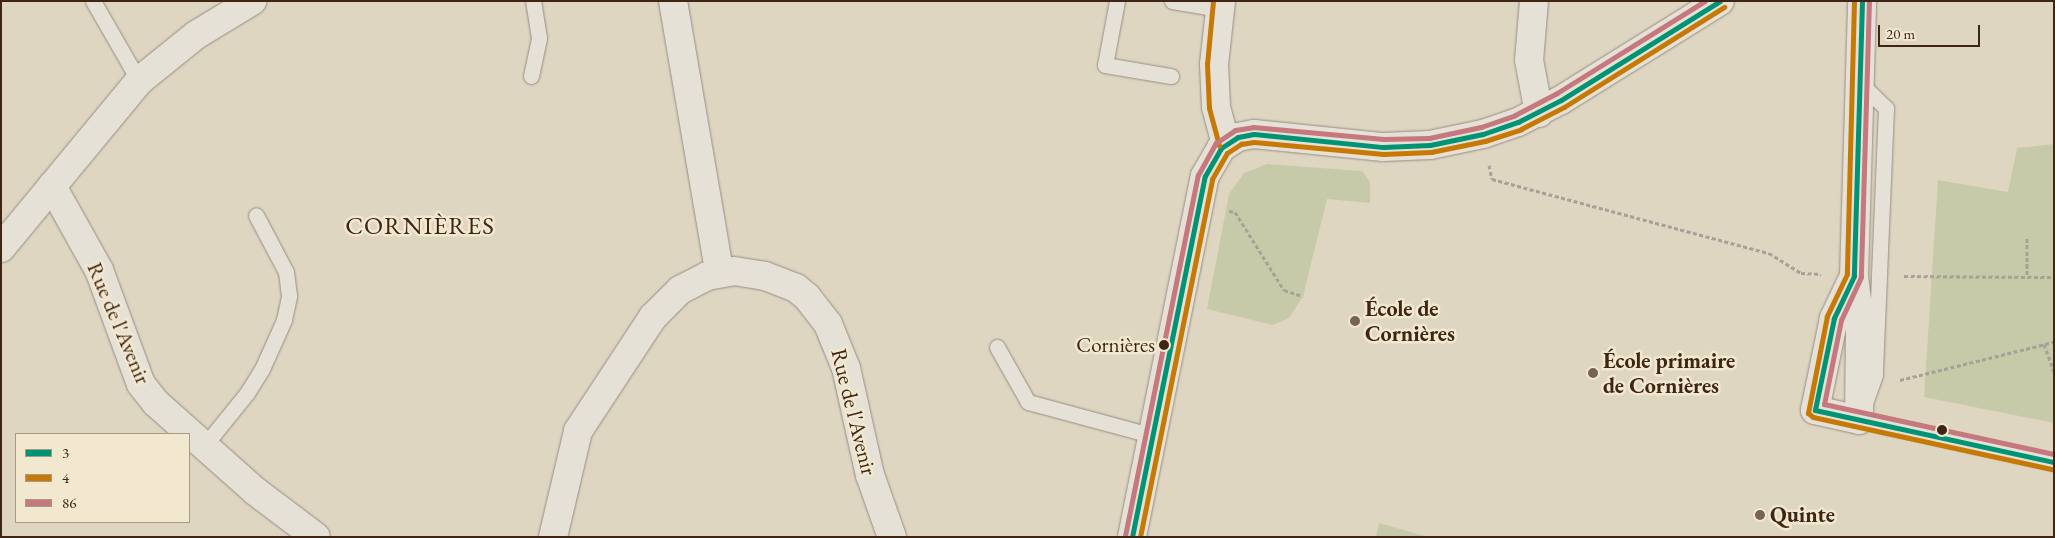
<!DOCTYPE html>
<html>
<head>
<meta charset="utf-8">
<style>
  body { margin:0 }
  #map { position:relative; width:2055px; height:538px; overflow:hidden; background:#dfd6c2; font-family:"EB Garamond",serif }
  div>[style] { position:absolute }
  .green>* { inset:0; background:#c6caa8 }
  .path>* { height:3px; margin-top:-1.5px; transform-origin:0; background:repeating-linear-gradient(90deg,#a8a198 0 4px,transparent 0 6.5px) }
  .roads { filter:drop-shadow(0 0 1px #968e81) drop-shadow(0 0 1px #968e81) }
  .service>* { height:15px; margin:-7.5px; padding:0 7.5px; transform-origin:7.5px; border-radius:7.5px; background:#e6e1d7 }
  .minor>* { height:28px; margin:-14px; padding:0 14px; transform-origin:14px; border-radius:14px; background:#e6e1d7 }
  .tertiary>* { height:28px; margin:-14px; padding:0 14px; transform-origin:14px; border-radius:14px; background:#e6e1d7 }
  .bus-1>* { height:5px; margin:-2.5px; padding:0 2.5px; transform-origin:2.5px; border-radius:2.5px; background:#009475 }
  .bus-2>* { height:5px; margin:-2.5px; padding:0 2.5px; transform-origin:2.5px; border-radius:2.5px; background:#c67a05 }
  .bus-3>* { height:5px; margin:-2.5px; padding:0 2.5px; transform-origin:2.5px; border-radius:2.5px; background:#c5787d }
  .dots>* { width:14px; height:14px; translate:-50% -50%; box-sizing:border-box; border:2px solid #f2e8d0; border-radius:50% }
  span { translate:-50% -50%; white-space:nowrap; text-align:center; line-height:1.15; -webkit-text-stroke:5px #f2e8d0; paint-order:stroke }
  .bus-label { font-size:21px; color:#3f2514 }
  .right { translate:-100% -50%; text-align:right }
  .poi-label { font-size:22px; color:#3f2514; font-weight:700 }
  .left { translate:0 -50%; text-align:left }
  .street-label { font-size:22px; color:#3f2514 }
  .quarter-label { font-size:25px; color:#3f2514; letter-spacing:1px }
  .frame { position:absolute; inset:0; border:2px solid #3f2514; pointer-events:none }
  .legend { position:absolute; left:15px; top:433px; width:175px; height:90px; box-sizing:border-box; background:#f2e8d0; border:1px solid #aa9a85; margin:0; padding:6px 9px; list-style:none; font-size:15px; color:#3f2514 }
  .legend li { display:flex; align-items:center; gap:10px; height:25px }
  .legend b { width:25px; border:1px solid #aa9a85 }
  .scale { position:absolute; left:1878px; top:25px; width:102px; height:22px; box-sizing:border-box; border:2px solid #3f2514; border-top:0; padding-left:6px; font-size:15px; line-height:18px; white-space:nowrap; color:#3f2514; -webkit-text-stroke:4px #f2e8d0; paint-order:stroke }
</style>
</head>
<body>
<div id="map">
  <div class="green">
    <div style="clip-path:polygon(2054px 144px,2054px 423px,1924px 397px,1938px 180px,2008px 192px,2017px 148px)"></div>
    <div style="clip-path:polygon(1267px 164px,1362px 171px,1370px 182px,1370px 203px,1327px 199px,1303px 296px,1289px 318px,1273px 325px,1207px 309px,1229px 194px,1244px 173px)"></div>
    <div style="clip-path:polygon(1379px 523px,1428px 537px,1376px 537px)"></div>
  </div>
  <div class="path">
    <div style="left:1489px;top:165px;width:14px;rotate:78deg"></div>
    <div style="left:1492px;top:179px;width:287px;rotate:15deg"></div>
    <div style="left:1769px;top:253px;width:38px;rotate:32deg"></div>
    <div style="left:1801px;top:273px;width:20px;rotate:3deg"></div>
    <div style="left:1229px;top:211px;width:6px;rotate:9deg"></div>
    <div style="left:1235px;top:212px;width:92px;rotate:57.9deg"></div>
    <div style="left:1284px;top:290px;width:20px;rotate:18deg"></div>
    <div style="left:2027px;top:238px;width:38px;rotate:90deg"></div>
    <div style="left:1904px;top:276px;width:150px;rotate:0.4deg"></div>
    <div style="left:2044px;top:344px;width:30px;rotate:70deg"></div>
    <div style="left:1900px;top:380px;width:159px;rotate:-13.9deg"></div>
  </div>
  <div class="roads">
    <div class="service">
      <div style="left:93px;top:1px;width:92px;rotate:60.1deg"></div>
      <div style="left:1117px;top:1px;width:65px;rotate:100.6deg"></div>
      <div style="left:1105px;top:65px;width:67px;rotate:9.5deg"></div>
      <div style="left:1172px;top:1px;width:49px;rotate:9.5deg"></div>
      <div style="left:531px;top:76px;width:39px;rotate:-78deg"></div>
      <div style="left:539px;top:38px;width:37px;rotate:-99deg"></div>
      <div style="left:1861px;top:84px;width:35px;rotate:44deg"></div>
      <div style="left:1886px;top:108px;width:267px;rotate:92.4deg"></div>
      <div style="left:1875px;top:375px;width:48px;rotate:109.6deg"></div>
      <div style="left:1859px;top:420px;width:199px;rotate:12.2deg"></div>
      <div style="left:997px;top:347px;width:63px;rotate:60.6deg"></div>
      <div style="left:1028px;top:402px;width:131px;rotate:15.1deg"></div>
      <div style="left:205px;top:445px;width:67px;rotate:-51.1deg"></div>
      <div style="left:247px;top:393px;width:28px;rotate:-58deg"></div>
      <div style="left:262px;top:369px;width:54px;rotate:-65.8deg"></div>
      <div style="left:284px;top:320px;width:25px;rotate:-78deg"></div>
      <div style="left:289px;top:296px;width:24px;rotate:-97deg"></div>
      <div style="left:286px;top:272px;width:64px;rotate:-117.8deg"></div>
    </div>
    <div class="minor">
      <div style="left:673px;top:1px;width:274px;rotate:80.3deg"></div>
      <div style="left:1534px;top:1px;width:59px;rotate:94.8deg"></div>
      <div style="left:1529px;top:60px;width:54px;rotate:79.3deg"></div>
      <div style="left:52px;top:186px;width:96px;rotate:60.8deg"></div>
      <div style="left:99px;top:270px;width:121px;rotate:69.8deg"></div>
      <div style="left:141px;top:384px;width:24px;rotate:52deg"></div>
      <div style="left:156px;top:403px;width:132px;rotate:41.6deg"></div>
      <div style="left:255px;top:491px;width:76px;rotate:37deg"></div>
      <div style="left:1px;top:248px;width:217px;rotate:-50.4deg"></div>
      <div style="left:139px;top:81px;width:73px;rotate:-38.9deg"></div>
      <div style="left:196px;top:35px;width:66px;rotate:-31.3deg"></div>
      <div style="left:1854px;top:276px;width:47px;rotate:115.5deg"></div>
      <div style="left:1834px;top:318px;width:94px;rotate:101.7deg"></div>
      <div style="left:1815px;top:410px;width:45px;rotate:12.8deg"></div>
      <div style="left:1859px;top:420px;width:96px;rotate:-89.4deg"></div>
      <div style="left:1860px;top:324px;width:48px;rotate:-97.1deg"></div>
      <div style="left:1854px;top:276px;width:275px;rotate:-88.3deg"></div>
      <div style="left:553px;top:537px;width:109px;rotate:-76.7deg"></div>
      <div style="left:578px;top:431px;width:136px;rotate:-56.7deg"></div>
      <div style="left:653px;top:317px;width:38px;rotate:-45deg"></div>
      <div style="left:680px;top:290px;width:30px;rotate:-27deg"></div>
      <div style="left:707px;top:276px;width:27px;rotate:-10deg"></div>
      <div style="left:734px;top:271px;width:31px;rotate:9deg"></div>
      <div style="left:765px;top:276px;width:33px;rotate:21deg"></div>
      <div style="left:796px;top:288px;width:14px;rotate:39deg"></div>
      <div style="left:807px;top:297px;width:34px;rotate:52deg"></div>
      <div style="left:828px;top:324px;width:48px;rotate:67.8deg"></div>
      <div style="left:846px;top:368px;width:110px;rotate:77.4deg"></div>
      <div style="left:870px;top:475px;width:66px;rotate:70.5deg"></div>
    </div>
    <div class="tertiary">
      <div style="left:1221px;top:1px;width:63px;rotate:96.3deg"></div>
      <div style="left:1214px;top:64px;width:43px;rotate:87.3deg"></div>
      <div style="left:1216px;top:107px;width:38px;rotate:75deg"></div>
      <div style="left:1132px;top:537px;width:368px;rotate:-78.6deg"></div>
      <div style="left:1205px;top:176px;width:32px;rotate:-60deg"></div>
      <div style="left:1221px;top:148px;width:20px;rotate:-33deg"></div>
      <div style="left:1238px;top:137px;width:16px;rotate:-11deg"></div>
      <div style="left:1254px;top:134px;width:130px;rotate:5.8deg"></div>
      <div style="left:1383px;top:147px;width:47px;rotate:-2.4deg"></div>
      <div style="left:1430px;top:145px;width:54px;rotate:-11.7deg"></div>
      <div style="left:1483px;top:134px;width:37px;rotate:-19deg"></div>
      <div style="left:1518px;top:122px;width:48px;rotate:-27.1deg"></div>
      <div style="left:1561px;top:100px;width:187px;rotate:-31.9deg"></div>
    </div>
  </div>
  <div class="bus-1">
    <div style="left:1862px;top:1px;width:275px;rotate:91.7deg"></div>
    <div style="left:1854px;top:276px;width:47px;rotate:115.5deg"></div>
    <div style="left:1834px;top:318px;width:94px;rotate:101.7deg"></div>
    <div style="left:1815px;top:410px;width:245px;rotate:12.3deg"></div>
    <div style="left:1132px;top:537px;width:368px;rotate:-78.6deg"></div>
    <div style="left:1205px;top:176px;width:32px;rotate:-60deg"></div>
    <div style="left:1221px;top:148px;width:20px;rotate:-33deg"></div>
    <div style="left:1238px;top:137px;width:16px;rotate:-11deg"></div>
    <div style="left:1254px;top:134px;width:130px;rotate:5.8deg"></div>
    <div style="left:1383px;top:147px;width:47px;rotate:-2.4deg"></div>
    <div style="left:1430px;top:145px;width:54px;rotate:-11.7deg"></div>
    <div style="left:1483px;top:134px;width:37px;rotate:-19deg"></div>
    <div style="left:1518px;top:122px;width:48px;rotate:-27.1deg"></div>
    <div style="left:1561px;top:100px;width:187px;rotate:-31.9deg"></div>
  </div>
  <div class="bus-2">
    <div style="left:1213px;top:1px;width:63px;rotate:95.4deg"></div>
    <div style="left:1207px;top:64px;width:44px;rotate:87.4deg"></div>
    <div style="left:1209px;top:108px;width:39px;rotate:75deg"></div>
    <div style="left:1854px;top:1px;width:273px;rotate:91.5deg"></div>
    <div style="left:1847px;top:274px;width:47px;rotate:115.5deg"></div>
    <div style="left:1827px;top:316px;width:99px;rotate:101.1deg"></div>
    <div style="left:1808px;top:413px;width:6px;rotate:39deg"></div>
    <div style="left:1813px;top:417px;width:245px;rotate:12.3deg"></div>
    <div style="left:1140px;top:537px;width:365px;rotate:-78.6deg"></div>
    <div style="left:1212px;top:179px;width:30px;rotate:-60deg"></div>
    <div style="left:1227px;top:153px;width:17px;rotate:-33deg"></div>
    <div style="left:1241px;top:144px;width:13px;rotate:-9deg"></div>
    <div style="left:1254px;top:142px;width:130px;rotate:5.3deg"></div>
    <div style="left:1383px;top:154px;width:48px;rotate:-2.4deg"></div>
    <div style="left:1431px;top:152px;width:55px;rotate:-11.5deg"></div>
    <div style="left:1485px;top:141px;width:38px;rotate:-18deg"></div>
    <div style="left:1521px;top:129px;width:48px;rotate:-27.1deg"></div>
    <div style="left:1564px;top:107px;width:189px;rotate:-32deg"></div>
  </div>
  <div class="bus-3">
    <div style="left:1869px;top:1px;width:276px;rotate:91.7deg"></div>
    <div style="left:1861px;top:277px;width:47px;rotate:114.9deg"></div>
    <div style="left:1841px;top:320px;width:86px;rotate:101.4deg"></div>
    <div style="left:1824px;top:404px;width:235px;rotate:12.3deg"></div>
    <div style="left:1125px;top:536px;width:368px;rotate:-78.6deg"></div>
    <div style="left:1198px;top:175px;width:37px;rotate:-61deg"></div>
    <div style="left:1216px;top:143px;width:23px;rotate:-34deg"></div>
    <div style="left:1235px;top:130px;width:18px;rotate:-9deg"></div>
    <div style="left:1253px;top:127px;width:131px;rotate:5.3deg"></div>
    <div style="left:1383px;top:139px;width:46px;rotate:-1.2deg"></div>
    <div style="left:1429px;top:138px;width:53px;rotate:-11.9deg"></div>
    <div style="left:1481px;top:127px;width:36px;rotate:-19deg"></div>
    <div style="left:1515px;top:115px;width:47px;rotate:-27.6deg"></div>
    <div style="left:1557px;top:93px;width:174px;rotate:-31.9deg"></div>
  </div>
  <div class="dots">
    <div style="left:1355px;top:321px;background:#776351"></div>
    <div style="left:1164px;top:345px;background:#3f2514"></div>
    <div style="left:1593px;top:373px;background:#776351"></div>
    <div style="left:1942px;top:430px;background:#3f2514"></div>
    <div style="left:1760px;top:515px;background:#776351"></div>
  </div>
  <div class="bus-label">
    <span class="right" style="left:1155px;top:345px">Cornières</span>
  </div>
  <div class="poi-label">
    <span class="left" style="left:1365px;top:321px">École de<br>Cornières</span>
    <span class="left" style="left:1603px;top:373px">École primaire<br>de Cornières</span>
    <span class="left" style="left:1770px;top:515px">Quinte</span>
  </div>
  <div class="street-label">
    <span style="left:119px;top:323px;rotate:67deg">Rue de l'Avenir</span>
    <span style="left:854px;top:412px;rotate:76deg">Rue de l'Avenir</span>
  </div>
  <div class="quarter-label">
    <span style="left:420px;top:225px">CORNIÈRES</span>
  </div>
  <div class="frame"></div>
  <ul class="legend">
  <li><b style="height:6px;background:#009475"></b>3</li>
  <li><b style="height:6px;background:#c67a05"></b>4</li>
  <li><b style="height:6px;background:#c5787d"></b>86</li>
  </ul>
  <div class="scale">20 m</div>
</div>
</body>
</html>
